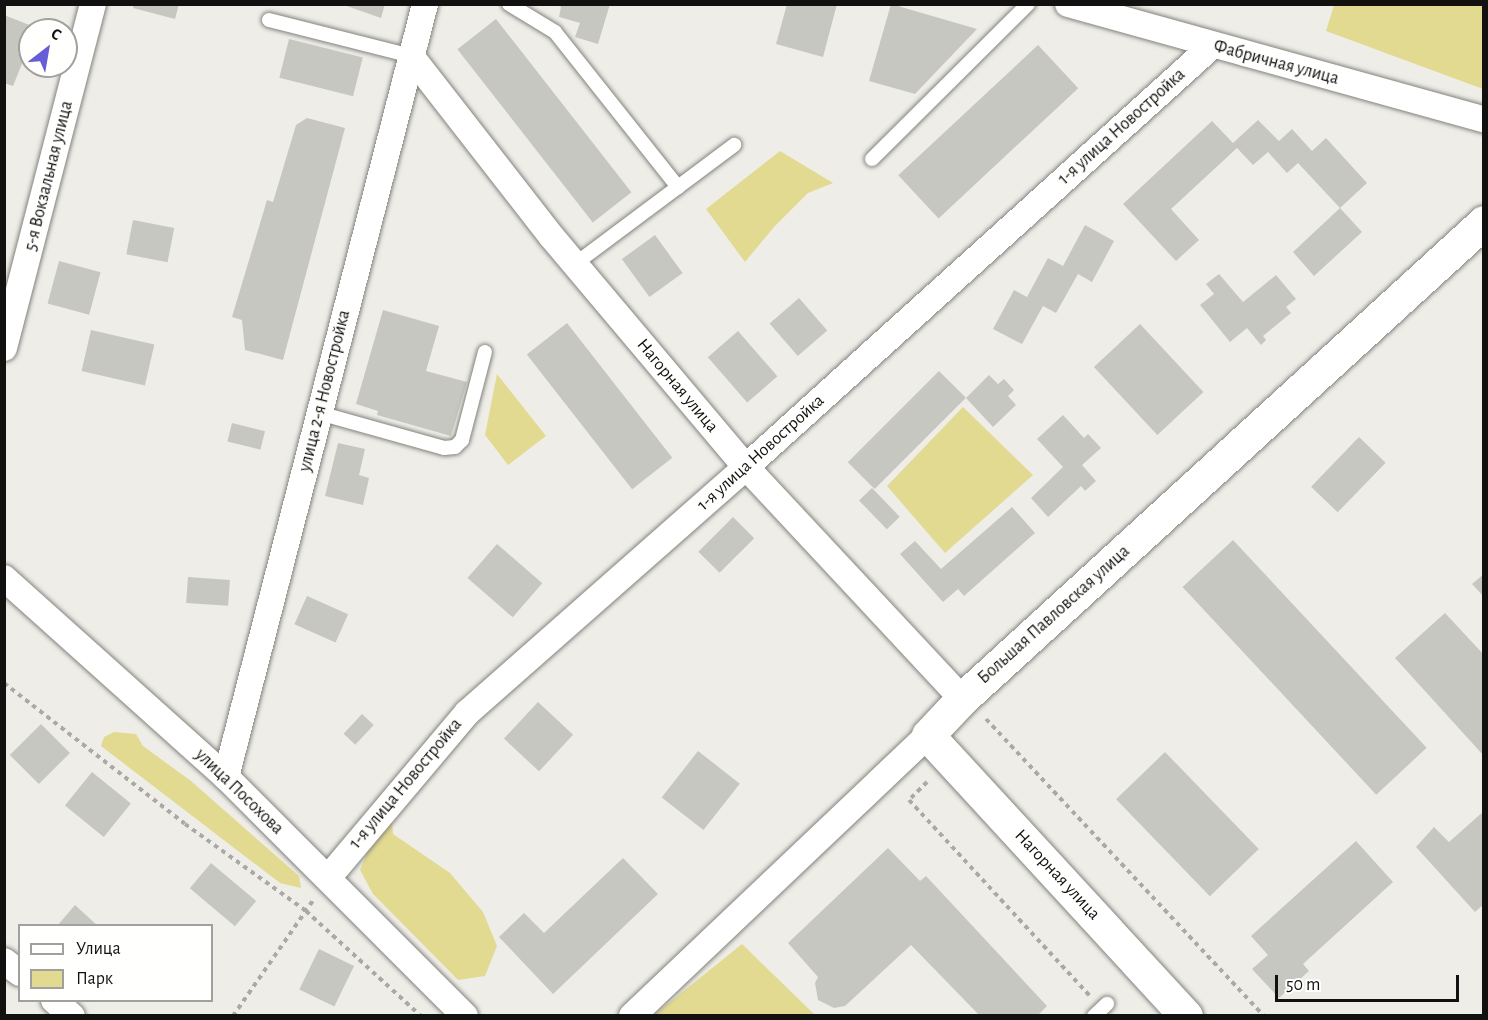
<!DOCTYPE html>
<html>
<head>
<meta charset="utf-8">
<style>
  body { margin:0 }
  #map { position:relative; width:1488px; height:1020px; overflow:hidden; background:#eeede8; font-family:"Alegreya Sans",sans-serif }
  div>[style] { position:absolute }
  .green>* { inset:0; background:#e3da92 }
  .building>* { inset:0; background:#c7c7c1; transform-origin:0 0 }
  .path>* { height:4px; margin-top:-2px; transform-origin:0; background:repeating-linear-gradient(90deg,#aaa9a5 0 4.5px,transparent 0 9px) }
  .roads { filter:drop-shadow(0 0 2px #83837d) drop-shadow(0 0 2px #83837d) }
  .lane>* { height:14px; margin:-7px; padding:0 7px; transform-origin:7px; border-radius:7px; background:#fff }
  .street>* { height:26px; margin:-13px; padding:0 13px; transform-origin:13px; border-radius:13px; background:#fff }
  .secondary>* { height:33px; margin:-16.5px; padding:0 16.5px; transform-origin:16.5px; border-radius:16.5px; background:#fff }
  span { translate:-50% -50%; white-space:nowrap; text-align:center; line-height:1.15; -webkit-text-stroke:5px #fffffe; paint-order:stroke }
  .street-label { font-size:18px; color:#12110f }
  .frame { position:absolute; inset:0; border:6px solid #12110f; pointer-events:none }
  .legend { position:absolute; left:18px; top:924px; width:195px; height:78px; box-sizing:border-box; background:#fffffe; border:2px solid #a0a09e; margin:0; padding:8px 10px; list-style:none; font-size:18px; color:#12110f }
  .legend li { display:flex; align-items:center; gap:12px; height:30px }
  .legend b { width:30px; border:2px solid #a0a09e }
  .north { position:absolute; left:18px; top:18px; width:60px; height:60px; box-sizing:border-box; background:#fffffe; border:2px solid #a0a09e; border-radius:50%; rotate:31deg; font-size:16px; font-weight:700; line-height:24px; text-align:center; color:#12110f }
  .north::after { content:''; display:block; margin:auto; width:21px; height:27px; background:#675dd7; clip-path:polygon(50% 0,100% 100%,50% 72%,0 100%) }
  .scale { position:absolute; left:1275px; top:975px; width:184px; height:27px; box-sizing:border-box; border:3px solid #12110f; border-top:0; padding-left:8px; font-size:18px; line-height:21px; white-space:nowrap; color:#12110f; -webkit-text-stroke:4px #fffffe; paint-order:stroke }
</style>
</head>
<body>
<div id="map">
  <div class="green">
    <div style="clip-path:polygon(1334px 5px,1483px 5px,1483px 89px,1326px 31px)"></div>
    <div style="clip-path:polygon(780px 151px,833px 183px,808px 193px,774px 227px,745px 262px,706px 209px)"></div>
    <div style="clip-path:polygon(497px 374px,546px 436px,508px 465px,485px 435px)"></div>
    <div style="clip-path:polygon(963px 407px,1033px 475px,945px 553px,887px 486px)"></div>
    <div style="clip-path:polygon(114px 732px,136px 734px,143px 746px,191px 781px,299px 876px,301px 888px,280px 883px,101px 746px,104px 737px)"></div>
    <div style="clip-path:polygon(392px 821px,393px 834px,450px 873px,483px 912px,497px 946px,485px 976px,458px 980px,373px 894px,360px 870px,369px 848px)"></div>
    <div style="clip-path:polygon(742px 944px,815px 1015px,654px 1015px)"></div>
  </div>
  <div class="building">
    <div style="clip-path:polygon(134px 4px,179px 4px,175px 19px,133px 8px)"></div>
    <div style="clip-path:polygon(341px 4px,385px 4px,381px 18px)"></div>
    <div style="clip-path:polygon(555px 4px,610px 4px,598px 44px,575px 37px,580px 23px,559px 17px,561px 7px)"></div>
    <div style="clip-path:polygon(787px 4px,837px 4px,823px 57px,776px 44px)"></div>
    <div style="clip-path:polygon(891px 4px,977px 29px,915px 94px,869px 81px)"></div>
    <div style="clip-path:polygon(4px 15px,37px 28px,30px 30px,30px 44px,13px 86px,4px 83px)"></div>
    <div style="left:496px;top:19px;width:220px;height:49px;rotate:52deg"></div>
    <div style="left:289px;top:39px;width:76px;height:40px;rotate:14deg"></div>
    <div style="left:1038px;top:45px;width:59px;height:191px;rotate:47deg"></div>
    <div style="clip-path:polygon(307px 118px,345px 128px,283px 360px,245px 350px,242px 320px,232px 317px,267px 200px,273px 202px,296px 125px)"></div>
    <div style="clip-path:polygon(1258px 120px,1279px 141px,1292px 129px,1312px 151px,1326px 138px,1367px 183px,1340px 208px,1362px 232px,1314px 276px,1293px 252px,1340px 208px,1298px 163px,1287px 173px,1268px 152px,1253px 165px,1237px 148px,1171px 209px,1199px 240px,1176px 261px,1123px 204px,1212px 121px,1233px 143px)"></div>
    <div style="left:133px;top:220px;width:42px;height:35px;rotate:11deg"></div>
    <div style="clip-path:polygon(1085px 225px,1114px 241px,1092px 282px,1078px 274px,1056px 313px,1043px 306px,1022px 344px,993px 329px,1014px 290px,1027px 297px,1048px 258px,1063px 266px)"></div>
    <div style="left:655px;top:235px;width:47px;height:41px;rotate:54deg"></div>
    <div style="left:59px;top:261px;width:43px;height:44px;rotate:15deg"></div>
    <div style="clip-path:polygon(1219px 274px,1243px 302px,1276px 275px,1296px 299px,1286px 307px,1291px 313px,1263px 336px,1266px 340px,1261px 345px,1247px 328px,1230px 342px,1200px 305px,1214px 294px,1206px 284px)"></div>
    <div style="left:799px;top:298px;width:43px;height:39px;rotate:49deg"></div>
    <div style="clip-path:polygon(383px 310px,439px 326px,426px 371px,467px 382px,451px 436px,377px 415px,378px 411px,356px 404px)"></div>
    <div style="left:567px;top:323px;width:171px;height:51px;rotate:52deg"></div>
    <div style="left:1140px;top:324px;width:93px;height:63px;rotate:47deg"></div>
    <div style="left:91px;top:330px;width:65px;height:42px;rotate:13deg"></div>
    <div style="left:738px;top:331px;width:60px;height:40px;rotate:49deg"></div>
    <div style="left:939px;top:371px;width:38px;height:129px;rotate:45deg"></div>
    <div style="clip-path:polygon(989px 375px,998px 384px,1004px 379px,1014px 390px,1008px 396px,1016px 405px,993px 427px,966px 398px)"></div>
    <div style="clip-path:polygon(1063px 415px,1084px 438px,1088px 434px,1101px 448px,1082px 465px,1096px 481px,1085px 491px,1081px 486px,1048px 517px,1031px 498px,1063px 467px,1037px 439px)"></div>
    <div style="left:232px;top:423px;width:34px;height:19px;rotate:14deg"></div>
    <div style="left:1359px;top:437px;width:37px;height:69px;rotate:44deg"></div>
    <div style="clip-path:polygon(338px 443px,365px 449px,359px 475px,369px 478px,363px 505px,325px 496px)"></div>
    <div style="left:872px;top:488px;width:40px;height:18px;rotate:46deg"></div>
    <div style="clip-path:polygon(1012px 507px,1035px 533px,964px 596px,958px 589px,943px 602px,900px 554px,915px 541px,941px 569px)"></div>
    <div style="left:733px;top:517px;width:30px;height:49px;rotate:45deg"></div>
    <div style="left:1233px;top:540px;width:284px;height:69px;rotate:47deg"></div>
    <div style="left:497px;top:544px;width:60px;height:45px;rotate:41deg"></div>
    <div style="clip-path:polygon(1484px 574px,1484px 597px,1472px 584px)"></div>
    <div style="left:188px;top:577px;width:42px;height:26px;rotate:4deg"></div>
    <div style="left:307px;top:596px;width:45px;height:31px;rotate:24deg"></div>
    <div style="clip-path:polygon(1445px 613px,1484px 655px,1484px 756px,1395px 658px)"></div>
    <div style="left:538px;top:702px;width:48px;height:50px;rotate:43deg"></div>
    <div style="left:362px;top:714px;width:16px;height:27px;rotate:43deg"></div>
    <div style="left:41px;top:724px;width:41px;height:44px;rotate:45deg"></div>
    <div style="left:698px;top:751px;width:53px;height:59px;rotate:38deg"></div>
    <div style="left:1165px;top:752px;width:135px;height:68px;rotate:46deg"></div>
    <div style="left:92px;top:772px;width:50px;height:43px;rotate:39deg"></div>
    <div style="clip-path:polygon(1484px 811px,1484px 904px,1475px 912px,1416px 847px,1434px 827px,1449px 842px)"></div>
    <div style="clip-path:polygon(1356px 841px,1393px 882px,1303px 964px,1309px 971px,1279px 998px,1252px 969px,1268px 955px,1251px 936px)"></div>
    <div style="clip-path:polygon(888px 848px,920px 881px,926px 876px,1047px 1006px,1037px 1016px,980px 1016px,911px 945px,845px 1006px,834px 1008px,818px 1000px,815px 983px,818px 977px,788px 943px)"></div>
    <div style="clip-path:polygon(623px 858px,658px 894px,553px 994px,499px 937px,524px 913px,544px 933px)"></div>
    <div style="left:211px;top:863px;width:59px;height:33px;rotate:40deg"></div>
    <div style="clip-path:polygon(75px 905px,98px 926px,57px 926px)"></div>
    <div style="left:319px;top:949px;width:39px;height:45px;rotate:26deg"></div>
  </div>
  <div class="path">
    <div style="left:4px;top:683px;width:229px;rotate:37.9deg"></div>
    <div style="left:185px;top:824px;width:149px;rotate:35.7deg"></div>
    <div style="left:306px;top:911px;width:156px;rotate:42.4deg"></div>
    <div style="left:986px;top:719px;width:407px;rotate:46.9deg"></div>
    <div style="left:927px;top:782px;width:25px;rotate:135deg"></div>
    <div style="left:909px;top:800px;width:267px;rotate:47.3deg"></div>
    <div style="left:233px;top:1016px;width:142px;rotate:-55.3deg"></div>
  </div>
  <div class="roads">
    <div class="lane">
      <div style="left:509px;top:4px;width:54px;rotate:31.3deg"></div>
      <div style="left:555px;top:32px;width:198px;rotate:51.6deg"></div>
      <div style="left:269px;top:20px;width:146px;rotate:14.2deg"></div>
      <div style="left:872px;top:159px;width:220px;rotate:-44.8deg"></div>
      <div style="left:575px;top:264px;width:199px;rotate:-36.8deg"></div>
      <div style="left:319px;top:413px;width:130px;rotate:15.6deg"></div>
      <div style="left:444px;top:448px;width:11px;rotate:-5deg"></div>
      <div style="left:455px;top:447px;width:10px;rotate:-45deg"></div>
      <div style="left:462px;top:440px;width:91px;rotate:-75.4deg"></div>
      <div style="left:1094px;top:1016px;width:18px;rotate:-43deg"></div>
    </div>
    <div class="street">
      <div style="left:1068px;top:4px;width:432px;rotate:15.5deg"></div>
      <div style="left:411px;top:56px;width:229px;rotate:52.1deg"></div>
      <div style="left:552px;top:237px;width:301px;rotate:49.9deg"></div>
      <div style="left:746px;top:467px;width:317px;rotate:47deg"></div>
      <div style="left:4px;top:348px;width:355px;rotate:-75.5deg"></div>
      <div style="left:4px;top:578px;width:298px;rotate:41.9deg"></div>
      <div style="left:226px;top:777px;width:338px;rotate:45deg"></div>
      <div style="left:226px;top:777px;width:798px;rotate:-75.56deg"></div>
      <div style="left:328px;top:878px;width:216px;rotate:-49.9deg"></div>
      <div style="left:467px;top:713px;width:372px;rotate:-41.4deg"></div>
      <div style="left:746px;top:467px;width:628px;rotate:-42.1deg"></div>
      <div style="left:4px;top:961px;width:20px;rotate:37deg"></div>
      <div style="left:54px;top:1000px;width:24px;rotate:42deg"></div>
      <div style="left:632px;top:1016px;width:408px;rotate:-43.5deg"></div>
    </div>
    <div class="secondary">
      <div style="left:1186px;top:1016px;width:381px;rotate:-132.6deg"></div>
      <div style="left:928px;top:735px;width:50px;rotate:-46.6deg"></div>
      <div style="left:962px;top:699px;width:707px;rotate:-42.42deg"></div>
    </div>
  </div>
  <div class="street-label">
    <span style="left:1276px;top:63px;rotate:15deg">Фабричная улица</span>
    <span style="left:1122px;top:127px;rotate:-42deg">1-я улица Новостройка</span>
    <span style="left:49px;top:176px;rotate:-76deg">5-я Вокзальная улица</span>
    <span style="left:677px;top:386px;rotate:50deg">Нагорная улица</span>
    <span style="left:325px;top:391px;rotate:-76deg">улица 2-я Новостройка</span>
    <span style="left:761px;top:453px;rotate:-42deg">1-я улица Новостройка</span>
    <span style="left:1054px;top:615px;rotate:-42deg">Большая Павловская улица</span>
    <span style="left:406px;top:784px;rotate:-50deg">1-я улица Новостройка</span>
    <span style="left:239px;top:792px;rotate:44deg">улица Посохова</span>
    <span style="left:1057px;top:875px;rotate:47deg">Нагорная улица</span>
  </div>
  <div class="frame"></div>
  <ul class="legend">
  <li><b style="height:8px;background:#fff"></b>Улица</li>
  <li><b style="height:16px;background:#e3da92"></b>Парк</li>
  </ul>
  <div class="north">С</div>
  <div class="scale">50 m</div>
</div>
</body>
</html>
